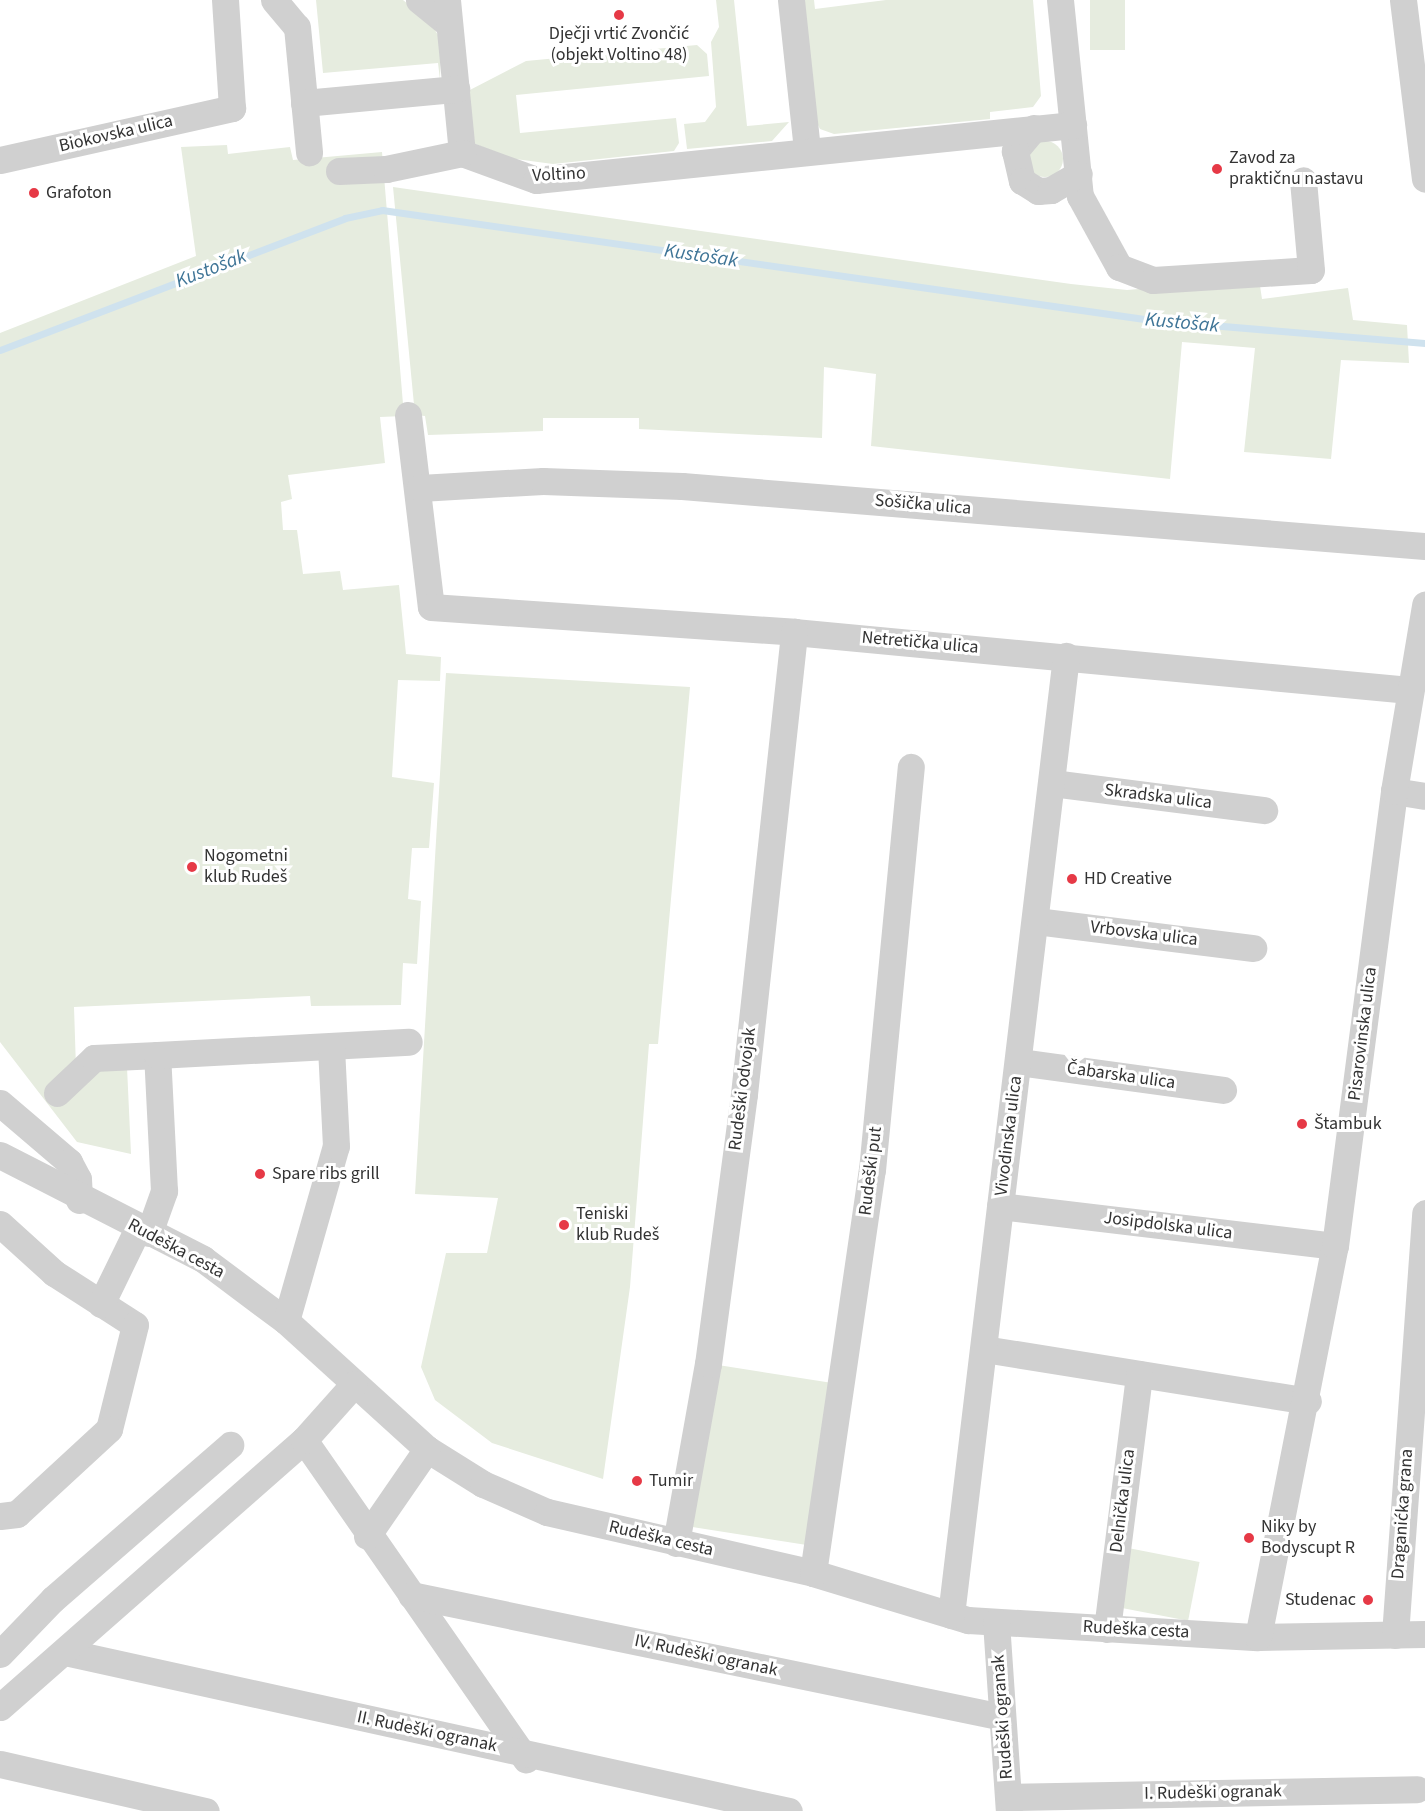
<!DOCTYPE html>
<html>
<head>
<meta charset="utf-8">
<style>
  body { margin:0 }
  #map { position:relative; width:1425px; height:1811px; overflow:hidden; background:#fff; font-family:"Source Sans 3",sans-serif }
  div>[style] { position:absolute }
  .green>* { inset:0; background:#e6ecdf; transform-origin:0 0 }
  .round { border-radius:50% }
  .stream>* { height:7px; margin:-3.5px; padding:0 3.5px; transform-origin:3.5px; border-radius:3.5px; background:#cfe2ee }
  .minor>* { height:27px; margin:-13.5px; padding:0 13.5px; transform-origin:13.5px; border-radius:13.5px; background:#d0d0d0 }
  .dots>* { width:16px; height:16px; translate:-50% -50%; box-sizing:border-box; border:3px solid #fff; border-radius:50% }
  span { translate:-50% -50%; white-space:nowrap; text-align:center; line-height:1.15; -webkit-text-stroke:6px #fff; paint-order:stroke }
  .poi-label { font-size:18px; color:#333 }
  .left { translate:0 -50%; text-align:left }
  .right { translate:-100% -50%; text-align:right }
  .street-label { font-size:18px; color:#333 }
  .water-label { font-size:20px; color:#3f7597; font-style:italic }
</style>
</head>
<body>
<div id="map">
  <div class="green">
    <div style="clip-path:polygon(316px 0,403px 0,430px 22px,441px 40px,440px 80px,438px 63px,323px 73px)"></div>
    <div style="clip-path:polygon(716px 0,734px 0,747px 126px,789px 122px,772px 141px,687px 149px,684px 124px,705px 122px,716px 107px,711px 42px,719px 27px)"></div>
    <div style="clip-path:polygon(801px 0,814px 0,815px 9px,886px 0,1033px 0,1041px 96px,1033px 107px,990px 112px,990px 119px,834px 134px,820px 129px,813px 115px)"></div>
    <div style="left:1090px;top:0;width:35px;height:50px"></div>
    <div style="clip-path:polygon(697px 45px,707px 54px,709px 76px,516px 95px,520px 133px,676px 118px,679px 143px,674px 151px,553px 164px,508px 158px,471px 142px,466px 92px,526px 61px)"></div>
    <div class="round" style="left:1027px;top:141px;width:36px;height:36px"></div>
    <div style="clip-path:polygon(227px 145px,228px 154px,290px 147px,293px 160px,382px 152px,404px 416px,380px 417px,385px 463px,288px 475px,292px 499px,281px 502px,283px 530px,297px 530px,303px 574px,340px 571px,343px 590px,399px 585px,406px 654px,441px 657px,440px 681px,398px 680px,392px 777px,434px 783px,429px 848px,412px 848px,408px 899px,421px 901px,417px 964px,403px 963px,401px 1005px,311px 1006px,310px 996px,74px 1007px,76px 1068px,127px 1067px,131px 1154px,77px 1142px,0 1042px,0 333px,196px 256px,181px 147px)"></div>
    <div style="clip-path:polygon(393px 187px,1071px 284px,1127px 290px,1259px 279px,1262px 299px,1348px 288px,1353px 320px,1407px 325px,1409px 363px,1341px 360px,1331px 459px,1244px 452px,1255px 348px,1182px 342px,1170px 479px,871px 446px,876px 374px,824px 367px,822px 438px,639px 429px,639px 418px,543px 418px,543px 431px,428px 435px,425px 416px,415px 415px)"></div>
    <div style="clip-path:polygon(446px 673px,690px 687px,658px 1044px,649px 1044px,630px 1287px,603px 1479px,492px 1443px,435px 1400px,421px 1367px,446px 1253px,487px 1253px,498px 1198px,415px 1194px)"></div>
    <div style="left:718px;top:1365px;width:119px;height:164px;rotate:9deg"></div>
    <div style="left:1123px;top:1547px;width:78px;height:60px;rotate:11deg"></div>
  </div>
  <div class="stream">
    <div style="left:0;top:350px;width:369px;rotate:-20.9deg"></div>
    <div style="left:345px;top:218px;width:38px;rotate:-12deg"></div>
    <div style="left:382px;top:210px;width:777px;rotate:8.14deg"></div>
    <div style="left:1151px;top:320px;width:275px;rotate:4.8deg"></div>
  </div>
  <div class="minor">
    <div style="left:274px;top:0;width:35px;rotate:50deg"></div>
    <div style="left:297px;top:27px;width:126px;rotate:84.5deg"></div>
    <div style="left:419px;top:0;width:38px;rotate:39deg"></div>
    <div style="left:447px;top:0;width:154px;rotate:84.4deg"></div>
    <div style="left:791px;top:0;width:151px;rotate:83.9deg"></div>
    <div style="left:1060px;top:0;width:197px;rotate:84.2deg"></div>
    <div style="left:1080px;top:196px;width:81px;rotate:61.2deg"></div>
    <div style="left:1119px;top:267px;width:36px;rotate:21deg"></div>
    <div style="left:1153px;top:280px;width:158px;rotate:-3.6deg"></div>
    <div style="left:1311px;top:270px;width:90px;rotate:-95.1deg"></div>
    <div style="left:1403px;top:0;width:180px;rotate:83deg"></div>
    <div style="left:304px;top:103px;width:153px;rotate:-5.3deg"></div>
    <div style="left:1034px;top:128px;width:30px;rotate:130deg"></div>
    <div style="left:1015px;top:151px;width:31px;rotate:77deg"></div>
    <div style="left:1022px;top:181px;width:19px;rotate:32deg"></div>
    <div style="left:1038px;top:191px;width:13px;rotate:-4deg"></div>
    <div style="left:1051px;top:190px;width:32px;rotate:-30deg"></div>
    <div style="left:462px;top:153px;width:79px;rotate:20deg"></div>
    <div style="left:536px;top:180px;width:540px;rotate:-5.85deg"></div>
    <div style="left:0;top:160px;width:238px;rotate:-12.6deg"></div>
    <div style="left:232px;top:108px;width:108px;rotate:-93.7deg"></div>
    <div style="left:339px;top:171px;width:47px;rotate:-2.4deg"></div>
    <div style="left:386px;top:169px;width:78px;rotate:-11.9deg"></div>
    <div style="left:408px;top:415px;width:193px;rotate:83.2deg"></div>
    <div style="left:431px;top:607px;width:364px;rotate:3.9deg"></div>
    <div style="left:794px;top:632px;width:618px;rotate:5.39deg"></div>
    <div style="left:420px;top:488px;width:123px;rotate:-3.3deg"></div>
    <div style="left:543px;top:481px;width:139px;rotate:2.1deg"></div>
    <div style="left:682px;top:486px;width:745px;rotate:4.62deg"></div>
    <div style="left:1052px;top:783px;width:214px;rotate:7.3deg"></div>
    <div style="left:1394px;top:791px;width:31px;rotate:9deg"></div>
    <div style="left:1036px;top:921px;width:219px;rotate:7.1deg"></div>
    <div style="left:1019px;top:1062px;width:206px;rotate:7.8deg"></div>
    <div style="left:57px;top:1093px;width:51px;rotate:-43.4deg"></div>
    <div style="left:94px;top:1058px;width:63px;rotate:-2.7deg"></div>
    <div style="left:0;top:1103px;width:91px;rotate:40.5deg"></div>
    <div style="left:69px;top:1162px;width:19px;rotate:62deg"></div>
    <div style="left:78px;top:1179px;width:21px;rotate:87deg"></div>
    <div style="left:0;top:1155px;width:228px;rotate:27.1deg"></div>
    <div style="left:203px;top:1259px;width:104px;rotate:36.8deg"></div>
    <div style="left:286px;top:1321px;width:190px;rotate:42.2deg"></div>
    <div style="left:427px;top:1449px;width:66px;rotate:32deg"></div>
    <div style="left:483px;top:1484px;width:70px;rotate:23.6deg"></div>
    <div style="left:547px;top:1512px;width:273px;rotate:12.9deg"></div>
    <div style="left:813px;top:1573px;width:162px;rotate:16.9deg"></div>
    <div style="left:968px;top:1620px;width:290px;rotate:3.4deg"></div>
    <div style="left:1258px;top:1637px;width:167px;rotate:-1deg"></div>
    <div style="left:1000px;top:1206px;width:337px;rotate:6.8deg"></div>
    <div style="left:0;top:1224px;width:73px;rotate:42.2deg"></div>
    <div style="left:54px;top:1273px;width:96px;rotate:32.7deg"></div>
    <div style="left:135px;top:1325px;width:107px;rotate:104deg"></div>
    <div style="left:109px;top:1429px;width:125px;rotate:137.3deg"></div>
    <div style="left:17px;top:1514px;width:17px;rotate:173deg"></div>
    <div style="left:149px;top:1233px;width:45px;rotate:-70.3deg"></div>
    <div style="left:164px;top:1191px;width:136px;rotate:-92.9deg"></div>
    <div style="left:157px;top:1055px;width:252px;rotate:-3deg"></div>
    <div style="left:101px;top:1304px;width:85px;rotate:-64deg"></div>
    <div style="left:286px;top:1321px;width:182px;rotate:-74.1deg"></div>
    <div style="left:336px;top:1146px;width:99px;rotate:-92.9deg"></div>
    <div style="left:984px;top:1349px;width:328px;rotate:9.1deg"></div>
    <div style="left:304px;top:1440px;width:389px;rotate:55.2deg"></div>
    <div style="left:367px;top:1536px;width:106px;rotate:-55.4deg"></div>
    <div style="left:676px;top:1543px;width:182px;rotate:-79.9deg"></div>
    <div style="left:708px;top:1364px;width:272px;rotate:-82.4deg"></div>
    <div style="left:744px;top:1094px;width:465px;rotate:-83.8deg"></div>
    <div style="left:813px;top:1573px;width:407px;rotate:-81.7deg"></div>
    <div style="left:872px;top:1170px;width:405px;rotate:-84.5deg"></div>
    <div style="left:411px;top:1595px;width:603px;rotate:11.66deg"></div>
    <div style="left:951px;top:1615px;width:966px;rotate:-83.16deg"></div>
    <div style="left:996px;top:1622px;width:189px;rotate:86.1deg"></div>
    <div style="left:1107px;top:1629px;width:257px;rotate:-82.8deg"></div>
    <div style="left:1395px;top:1635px;width:423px;rotate:-85.9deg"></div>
    <div style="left:1258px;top:1637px;width:399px;rotate:-78.9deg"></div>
    <div style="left:1335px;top:1246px;width:459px;rotate:-82.6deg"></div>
    <div style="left:1394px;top:791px;width:189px;rotate:-80.5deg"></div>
    <div style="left:65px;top:1652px;width:741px;rotate:12.39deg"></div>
    <div style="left:0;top:1654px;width:76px;rotate:-46.1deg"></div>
    <div style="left:53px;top:1599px;width:235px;rotate:-41deg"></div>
    <div style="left:0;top:1707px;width:405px;rotate:-41.3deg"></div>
    <div style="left:304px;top:1440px;width:75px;rotate:-48.2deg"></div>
    <div style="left:0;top:1764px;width:211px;rotate:12.9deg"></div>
    <div style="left:1009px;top:1797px;width:408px;rotate:-1.1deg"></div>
  </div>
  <div class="dots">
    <div style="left:619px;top:15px;background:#e63946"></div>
    <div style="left:1217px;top:169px;background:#e63946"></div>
    <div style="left:34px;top:193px;background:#e63946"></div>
    <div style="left:192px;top:867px;background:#e63946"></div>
    <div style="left:1072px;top:879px;background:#e63946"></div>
    <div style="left:1302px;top:1124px;background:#e63946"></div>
    <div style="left:260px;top:1174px;background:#e63946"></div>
    <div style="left:564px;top:1225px;background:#e63946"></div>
    <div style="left:637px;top:1481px;background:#e63946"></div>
    <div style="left:1249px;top:1538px;background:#e63946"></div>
    <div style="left:1368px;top:1600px;background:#e63946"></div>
  </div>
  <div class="poi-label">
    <span style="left:619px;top:45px">Dječji vrtić Zvončić<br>(objekt Voltino 48)</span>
    <span class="left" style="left:1229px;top:169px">Zavod za<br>praktičnu nastavu</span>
    <span class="left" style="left:46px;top:193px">Grafoton</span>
    <span class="left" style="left:204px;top:867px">Nogometni<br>klub Rudeš</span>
    <span class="left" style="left:1084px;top:879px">HD Creative</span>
    <span class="left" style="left:1314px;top:1124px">Štambuk</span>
    <span class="left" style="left:272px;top:1174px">Spare ribs grill</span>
    <span class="left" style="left:576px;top:1225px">Teniski<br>klub Rudeš</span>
    <span class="left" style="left:649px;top:1481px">Tumir</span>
    <span class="left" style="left:1261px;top:1538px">Niky by<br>Bodyscupt R</span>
    <span class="right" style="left:1356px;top:1600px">Studenac</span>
  </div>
  <div class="street-label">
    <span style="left:116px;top:134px;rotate:-13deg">Biokovska ulica</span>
    <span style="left:559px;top:175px;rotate:-3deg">Voltino</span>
    <span style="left:923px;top:505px;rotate:5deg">Sošička ulica</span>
    <span style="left:920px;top:643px;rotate:5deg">Netretička ulica</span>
    <span style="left:1158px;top:797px;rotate:7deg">Skradska ulica</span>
    <span style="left:1144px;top:934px;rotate:7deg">Vrbovska ulica</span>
    <span style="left:1363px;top:1034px;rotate:-83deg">Pisarovinska ulica</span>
    <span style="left:1121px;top:1076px;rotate:8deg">Čabarska ulica</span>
    <span style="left:743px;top:1089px;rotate:-83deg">Rudeški odvojak</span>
    <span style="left:1009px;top:1136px;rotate:-83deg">Vivodinska ulica</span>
    <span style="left:871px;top:1171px;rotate:-83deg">Rudeški put</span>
    <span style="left:1168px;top:1226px;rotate:7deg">Josipdolska ulica</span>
    <span style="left:176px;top:1249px;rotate:28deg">Rudeška cesta</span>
    <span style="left:1123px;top:1501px;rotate:-83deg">Delnička ulica</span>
    <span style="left:1403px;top:1514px;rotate:-86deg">Draganićka grana</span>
    <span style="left:661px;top:1539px;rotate:13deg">Rudeška cesta</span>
    <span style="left:1136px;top:1630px;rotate:3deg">Rudeška cesta</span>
    <span style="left:706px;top:1656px;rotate:12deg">IV. Rudeški ogranak</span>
    <span style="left:1003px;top:1717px;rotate:-94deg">Rudeški ogranak</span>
    <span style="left:427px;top:1732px;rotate:12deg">II. Rudeški ogranak</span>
    <span style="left:1213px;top:1793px;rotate:-1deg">I. Rudeški ogranak</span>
  </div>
  <div class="water-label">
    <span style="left:701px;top:256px;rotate:8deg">Kustošak</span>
    <span style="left:211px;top:269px;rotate:-21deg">Kustošak</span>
    <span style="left:1182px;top:323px;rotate:5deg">Kustošak</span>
  </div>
</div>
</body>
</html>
